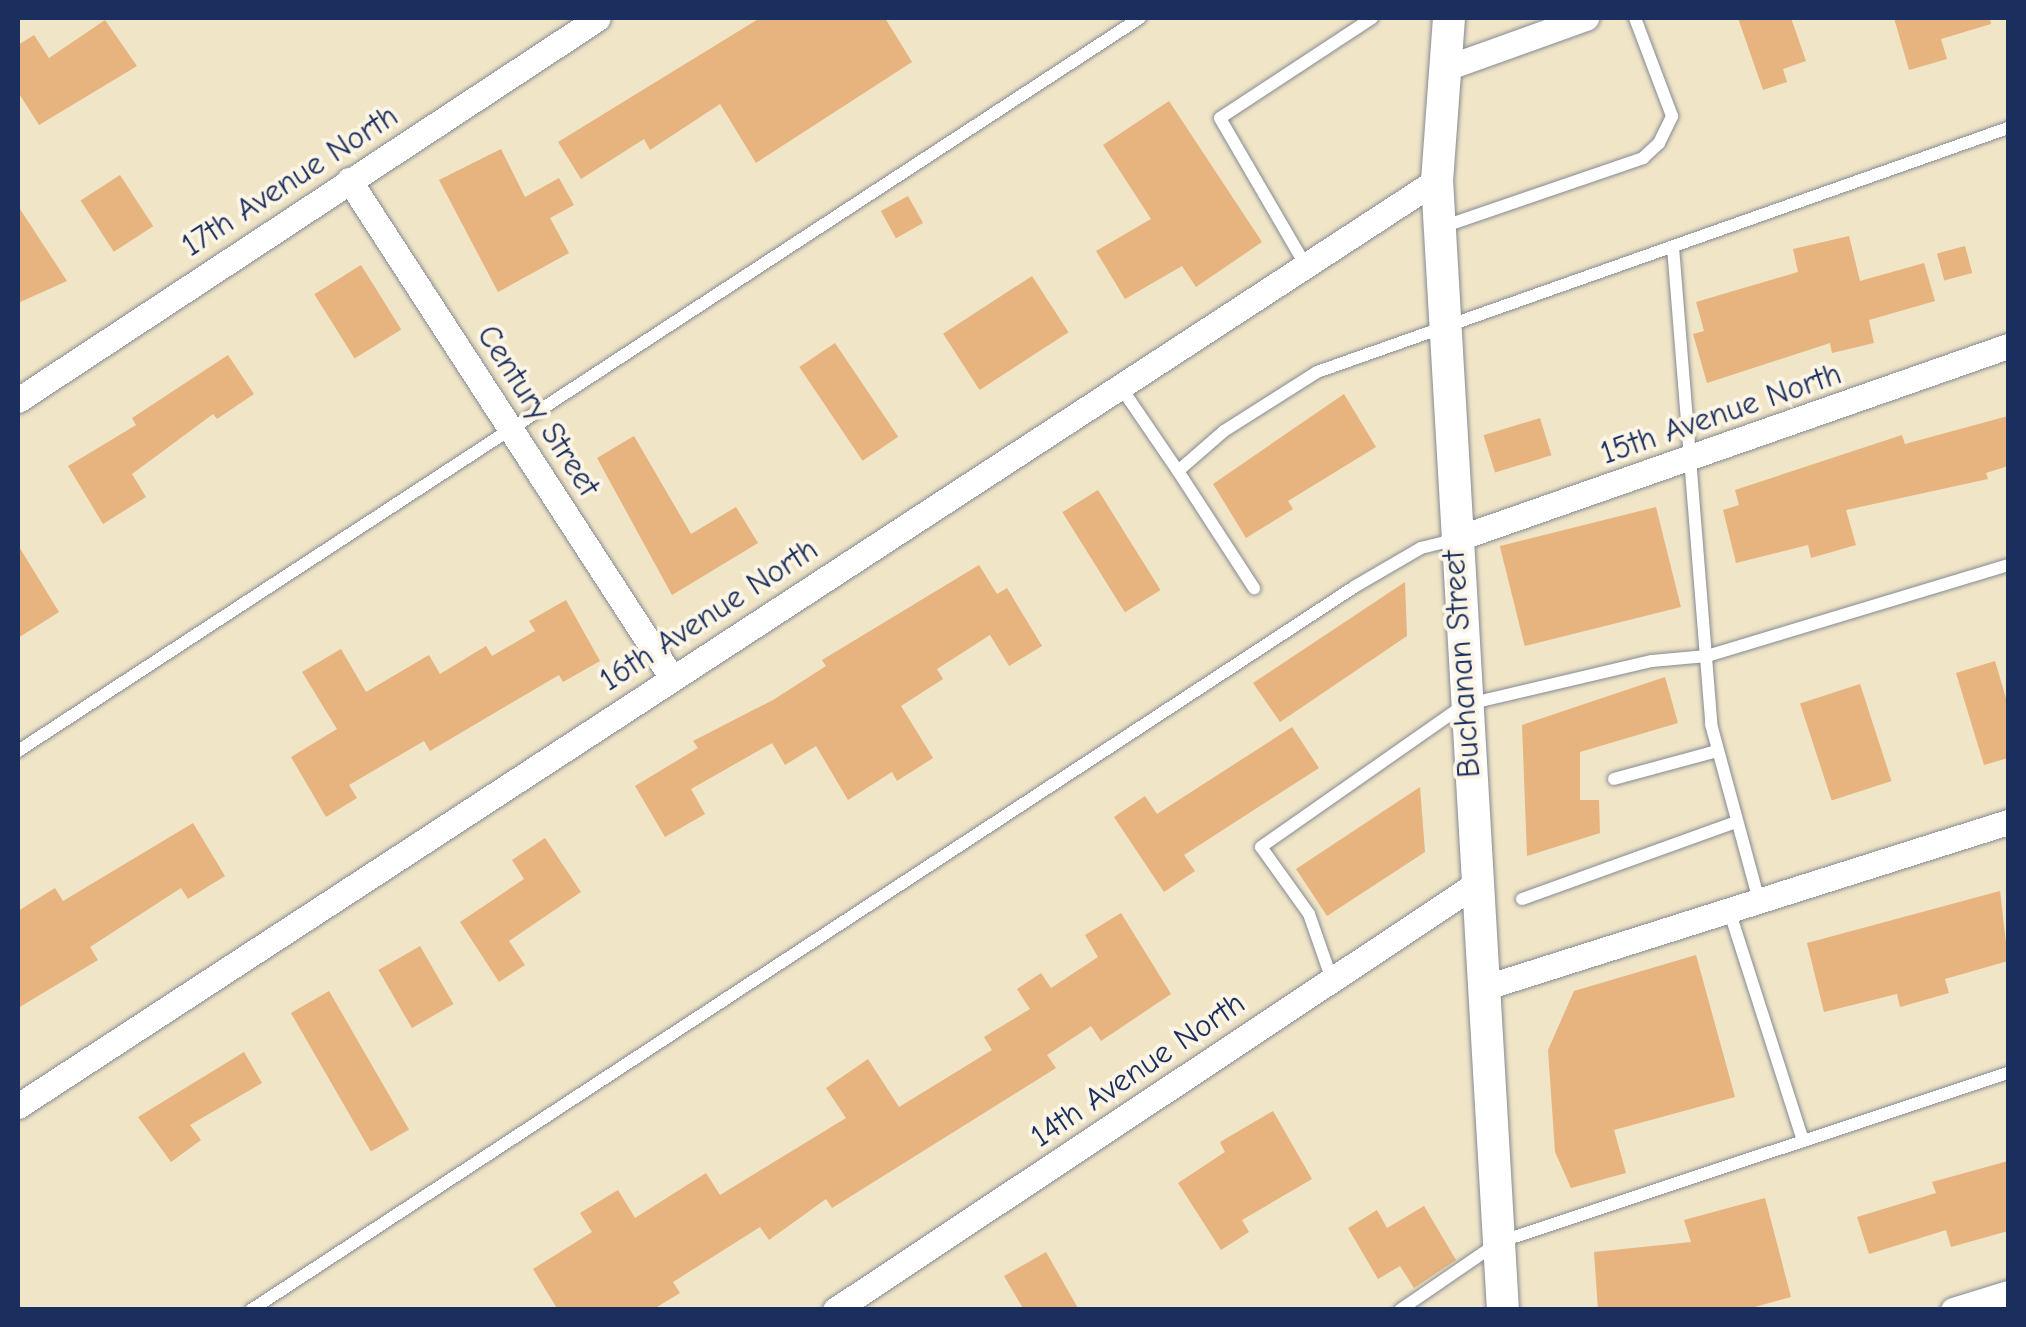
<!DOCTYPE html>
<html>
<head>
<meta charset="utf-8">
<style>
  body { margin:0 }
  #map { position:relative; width:2026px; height:1327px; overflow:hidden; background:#f0e5c7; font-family:"Comic Neue",sans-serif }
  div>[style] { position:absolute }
  .building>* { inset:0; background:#e7b37e; transform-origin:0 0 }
  .roads { filter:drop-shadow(0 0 2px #868a92) drop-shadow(0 0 2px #868a92) }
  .service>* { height:12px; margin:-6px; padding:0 6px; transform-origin:6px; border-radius:6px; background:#fff }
  .minor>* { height:25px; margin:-12.5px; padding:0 12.5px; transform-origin:12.5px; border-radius:12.5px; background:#fff }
  .tertiary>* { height:32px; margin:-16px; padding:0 16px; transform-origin:16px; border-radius:16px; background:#fff }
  span { translate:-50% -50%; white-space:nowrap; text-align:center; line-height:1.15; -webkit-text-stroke:8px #fcf5e5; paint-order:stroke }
  .street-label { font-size:32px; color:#1b2f5e }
  .frame { position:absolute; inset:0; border:20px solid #1b2f5e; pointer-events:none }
</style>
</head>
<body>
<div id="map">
  <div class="building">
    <div style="clip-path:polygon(760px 18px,885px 18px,912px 62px,756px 163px,720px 104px,650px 150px,644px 139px,581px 179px,558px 142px)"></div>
    <div style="clip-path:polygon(1738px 18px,1791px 18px,1806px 61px,1783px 69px,1787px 82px,1763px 90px)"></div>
    <div style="clip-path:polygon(1894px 18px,1990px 18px,1991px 24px,1941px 39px,1947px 59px,1909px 70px)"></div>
    <div style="clip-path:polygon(105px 20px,137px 66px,39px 125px,18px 92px,18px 45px,34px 35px,49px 58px)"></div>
    <div style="clip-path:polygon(1169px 101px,1262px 242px,1196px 287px,1182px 266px,1125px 299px,1096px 251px,1151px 219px,1103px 145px)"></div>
    <div style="clip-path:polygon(501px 149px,525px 197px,559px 178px,574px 205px,550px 218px,569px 253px,498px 292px,439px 180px)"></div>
    <div style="left:120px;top:175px;width:61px;height:47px;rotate:57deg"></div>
    <div style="left:908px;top:196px;width:31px;height:31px;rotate:61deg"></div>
    <div style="clip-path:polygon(18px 206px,67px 281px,18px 303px)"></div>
    <div style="clip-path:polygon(1849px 236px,1860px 281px,1924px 263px,1935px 301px,1869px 320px,1874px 343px,1832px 353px,1830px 343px,1707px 383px,1693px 334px,1704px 331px,1696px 302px,1798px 272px,1793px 249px)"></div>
    <div style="left:1965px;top:246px;width:28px;height:29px;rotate:75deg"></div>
    <div style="left:361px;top:265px;width:76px;height:55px;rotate:58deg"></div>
    <div style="left:1032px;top:276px;width:67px;height:106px;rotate:57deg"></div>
    <div style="left:835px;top:343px;width:113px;height:43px;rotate:56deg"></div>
    <div style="clip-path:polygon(228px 355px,254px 394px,217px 419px,213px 414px,132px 474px,146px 497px,103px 524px,68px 466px,136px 425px,132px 418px)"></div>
    <div style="clip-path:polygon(1344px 394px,1376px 447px,1288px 501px,1293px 509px,1246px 538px,1213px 484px)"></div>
    <div style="clip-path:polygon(2008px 416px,2008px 466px,1986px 473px,1988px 479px,1846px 510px,1856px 545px,1811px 558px,1808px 545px,1736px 563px,1723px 510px,1739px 505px,1735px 490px,1902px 435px,1905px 444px)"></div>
    <div style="left:1540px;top:418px;width:39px;height:59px;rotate:73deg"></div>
    <div style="clip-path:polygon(634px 436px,691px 534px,736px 507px,758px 543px,672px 595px,597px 458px)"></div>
    <div style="left:1098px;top:490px;width:118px;height:42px;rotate:58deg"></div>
    <div style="left:1656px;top:507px;width:103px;height:161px;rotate:76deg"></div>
    <div style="clip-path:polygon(18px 545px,59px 612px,18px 638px)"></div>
    <div style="clip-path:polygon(979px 565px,997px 594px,1007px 588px,1042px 646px,1009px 666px,990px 635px,937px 669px,943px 679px,901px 706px,933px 758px,897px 781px,892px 772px,848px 800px,816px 746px,785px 765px,772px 743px,691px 789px,705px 814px,665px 837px,635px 786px,698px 748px,693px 741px,773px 700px,826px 666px,822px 660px)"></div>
    <div style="clip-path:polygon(1405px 582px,1407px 636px,1280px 722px,1253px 683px)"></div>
    <div style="clip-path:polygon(566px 600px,600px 661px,563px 682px,559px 675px,430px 751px,424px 741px,349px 785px,357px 798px,326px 817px,291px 757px,337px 729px,302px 672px,341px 649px,366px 692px,429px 655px,440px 674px,486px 646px,492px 656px,535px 631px,529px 621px)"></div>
    <div style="clip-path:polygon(1995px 661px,2008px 705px,2008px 758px,1984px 765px,1956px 673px)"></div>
    <div style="clip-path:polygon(1665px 677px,1678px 723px,1580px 752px,1580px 800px,1599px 800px,1600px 833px,1527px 856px,1522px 725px)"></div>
    <div style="left:1860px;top:684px;width:102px;height:63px;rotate:72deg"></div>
    <div style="clip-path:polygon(1292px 727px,1319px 768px,1184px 855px,1195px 871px,1164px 892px,1114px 817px,1145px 796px,1157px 814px)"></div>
    <div style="clip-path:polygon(1420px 787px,1425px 852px,1327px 916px,1296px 869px)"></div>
    <div style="clip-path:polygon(193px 823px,225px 876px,188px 899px,181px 888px,90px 947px,98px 960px,18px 1008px,18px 911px,55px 888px,63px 901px)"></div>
    <div style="clip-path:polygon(545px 838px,581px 892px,509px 941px,525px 965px,499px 982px,460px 922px,524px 879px,512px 860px)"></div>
    <div style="clip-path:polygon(2000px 891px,2008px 961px,1945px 979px,1949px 993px,1900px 1007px,1897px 994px,1824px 1012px,1807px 943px)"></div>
    <div style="clip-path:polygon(1121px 913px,1171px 994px,1101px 1041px,1091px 1026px,1047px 1055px,1056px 1068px,832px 1208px,826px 1199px,769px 1240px,760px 1227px,673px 1282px,680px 1293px,652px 1310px,558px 1310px,533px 1269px,592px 1232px,580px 1213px,618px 1190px,635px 1218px,706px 1173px,720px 1195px,846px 1118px,826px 1088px,868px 1059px,899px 1107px,992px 1050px,984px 1037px,1030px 1009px,1017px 989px,1041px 973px,1051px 988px,1098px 957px,1085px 935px)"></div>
    <div style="left:420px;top:946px;width:67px;height:48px;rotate:60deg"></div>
    <div style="clip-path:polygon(1696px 955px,1735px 1097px,1614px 1130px,1626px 1173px,1571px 1188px,1555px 1152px,1548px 1050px,1574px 991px)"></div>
    <div style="left:329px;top:991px;width:160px;height:44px;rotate:60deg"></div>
    <div style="clip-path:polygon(244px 1052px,262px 1083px,190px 1125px,201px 1140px,171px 1162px,138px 1117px)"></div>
    <div style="clip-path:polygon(1273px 1111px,1312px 1179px,1242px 1220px,1249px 1232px,1221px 1250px,1178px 1183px,1225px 1152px,1220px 1142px)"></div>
    <div style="clip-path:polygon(2008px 1161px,2008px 1231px,1951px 1247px,1946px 1230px,1869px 1254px,1857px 1217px,1936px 1193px,1932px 1182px)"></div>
    <div style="clip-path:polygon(1765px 1198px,1791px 1297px,1744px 1310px,1598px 1310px,1594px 1252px,1691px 1242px,1684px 1220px)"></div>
    <div style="clip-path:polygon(1424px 1206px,1456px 1260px,1414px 1288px,1400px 1266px,1378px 1279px,1348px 1228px,1377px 1210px,1387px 1228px)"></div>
    <div style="clip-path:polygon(1046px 1252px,1079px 1310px,1024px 1310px,1004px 1276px)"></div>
  </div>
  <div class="roads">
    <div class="service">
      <div style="left:1442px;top:227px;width:213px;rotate:-18.9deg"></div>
      <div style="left:1643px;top:158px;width:22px;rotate:-43deg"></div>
      <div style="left:1659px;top:143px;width:30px;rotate:-64deg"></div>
      <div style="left:1672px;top:116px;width:105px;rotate:-110.7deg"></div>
      <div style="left:1673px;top:247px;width:479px;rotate:85.4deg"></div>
      <div style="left:1711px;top:724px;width:183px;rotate:74.8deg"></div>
      <div style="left:1306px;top:266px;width:171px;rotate:-120.2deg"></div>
      <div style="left:1220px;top:118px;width:182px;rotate:-33.3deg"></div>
      <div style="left:1120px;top:386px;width:103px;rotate:55.7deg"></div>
      <div style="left:1178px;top:471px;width:61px;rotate:-41deg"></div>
      <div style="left:1224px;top:431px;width:110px;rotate:-32.4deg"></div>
      <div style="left:1317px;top:372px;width:733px;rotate:-19.45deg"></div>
      <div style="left:1178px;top:471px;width:140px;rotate:57deg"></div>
      <div style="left:18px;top:751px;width:1340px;rotate:-33.16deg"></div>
      <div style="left:1614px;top:779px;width:107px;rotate:-15.2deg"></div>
      <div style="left:1522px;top:899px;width:227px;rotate:-19.8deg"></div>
      <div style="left:1729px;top:910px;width:238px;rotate:72.2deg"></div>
      <div style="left:1332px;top:980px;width:70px;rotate:-109.2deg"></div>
      <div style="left:1309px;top:914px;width:82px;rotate:-125.6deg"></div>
      <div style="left:1261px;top:847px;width:248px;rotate:-35deg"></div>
      <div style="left:1464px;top:705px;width:193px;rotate:-13.2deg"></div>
      <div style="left:1652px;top:661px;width:55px;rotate:-5.2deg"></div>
      <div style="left:1707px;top:656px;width:314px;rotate:-16.8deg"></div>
      <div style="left:251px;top:1310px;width:1319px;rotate:-33.24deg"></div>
      <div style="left:1354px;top:587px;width:78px;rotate:-30.2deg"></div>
      <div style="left:1421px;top:548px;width:33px;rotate:-14deg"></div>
      <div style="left:1400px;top:1310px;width:120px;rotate:-34.5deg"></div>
      <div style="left:1499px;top:1242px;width:536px;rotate:-18.37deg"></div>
    </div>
    <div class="minor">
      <div style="left:1446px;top:68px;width:149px;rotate:-19.7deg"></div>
      <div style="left:349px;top:180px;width:594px;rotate:57.03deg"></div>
      <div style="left:18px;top:400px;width:694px;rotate:-33.37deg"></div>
      <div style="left:1453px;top:540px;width:588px;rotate:-19.27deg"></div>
      <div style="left:1483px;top:988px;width:551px;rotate:-17.55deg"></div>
      <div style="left:18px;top:1106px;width:1694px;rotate:-33.13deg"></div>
      <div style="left:835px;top:1310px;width:770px;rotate:-33.61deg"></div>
      <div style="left:1953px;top:1310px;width:58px;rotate:-17.2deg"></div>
    </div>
    <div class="tertiary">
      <div style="left:1449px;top:18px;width:162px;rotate:94.2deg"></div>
      <div style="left:1437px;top:180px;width:1132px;rotate:86.66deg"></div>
    </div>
  </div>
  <div class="street-label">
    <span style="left:290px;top:181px;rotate:-33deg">17th Avenue North</span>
    <span style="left:538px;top:411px;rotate:57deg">Century Street</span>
    <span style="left:1721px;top:414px;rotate:-19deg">15th Avenue North</span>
    <span style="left:709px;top:615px;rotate:-33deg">16th Avenue North</span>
    <span style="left:1462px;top:664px;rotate:-94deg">Buchanan Street</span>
    <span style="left:1138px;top:1070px;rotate:-34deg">14th Avenue North</span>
  </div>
  <div class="frame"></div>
</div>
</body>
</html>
